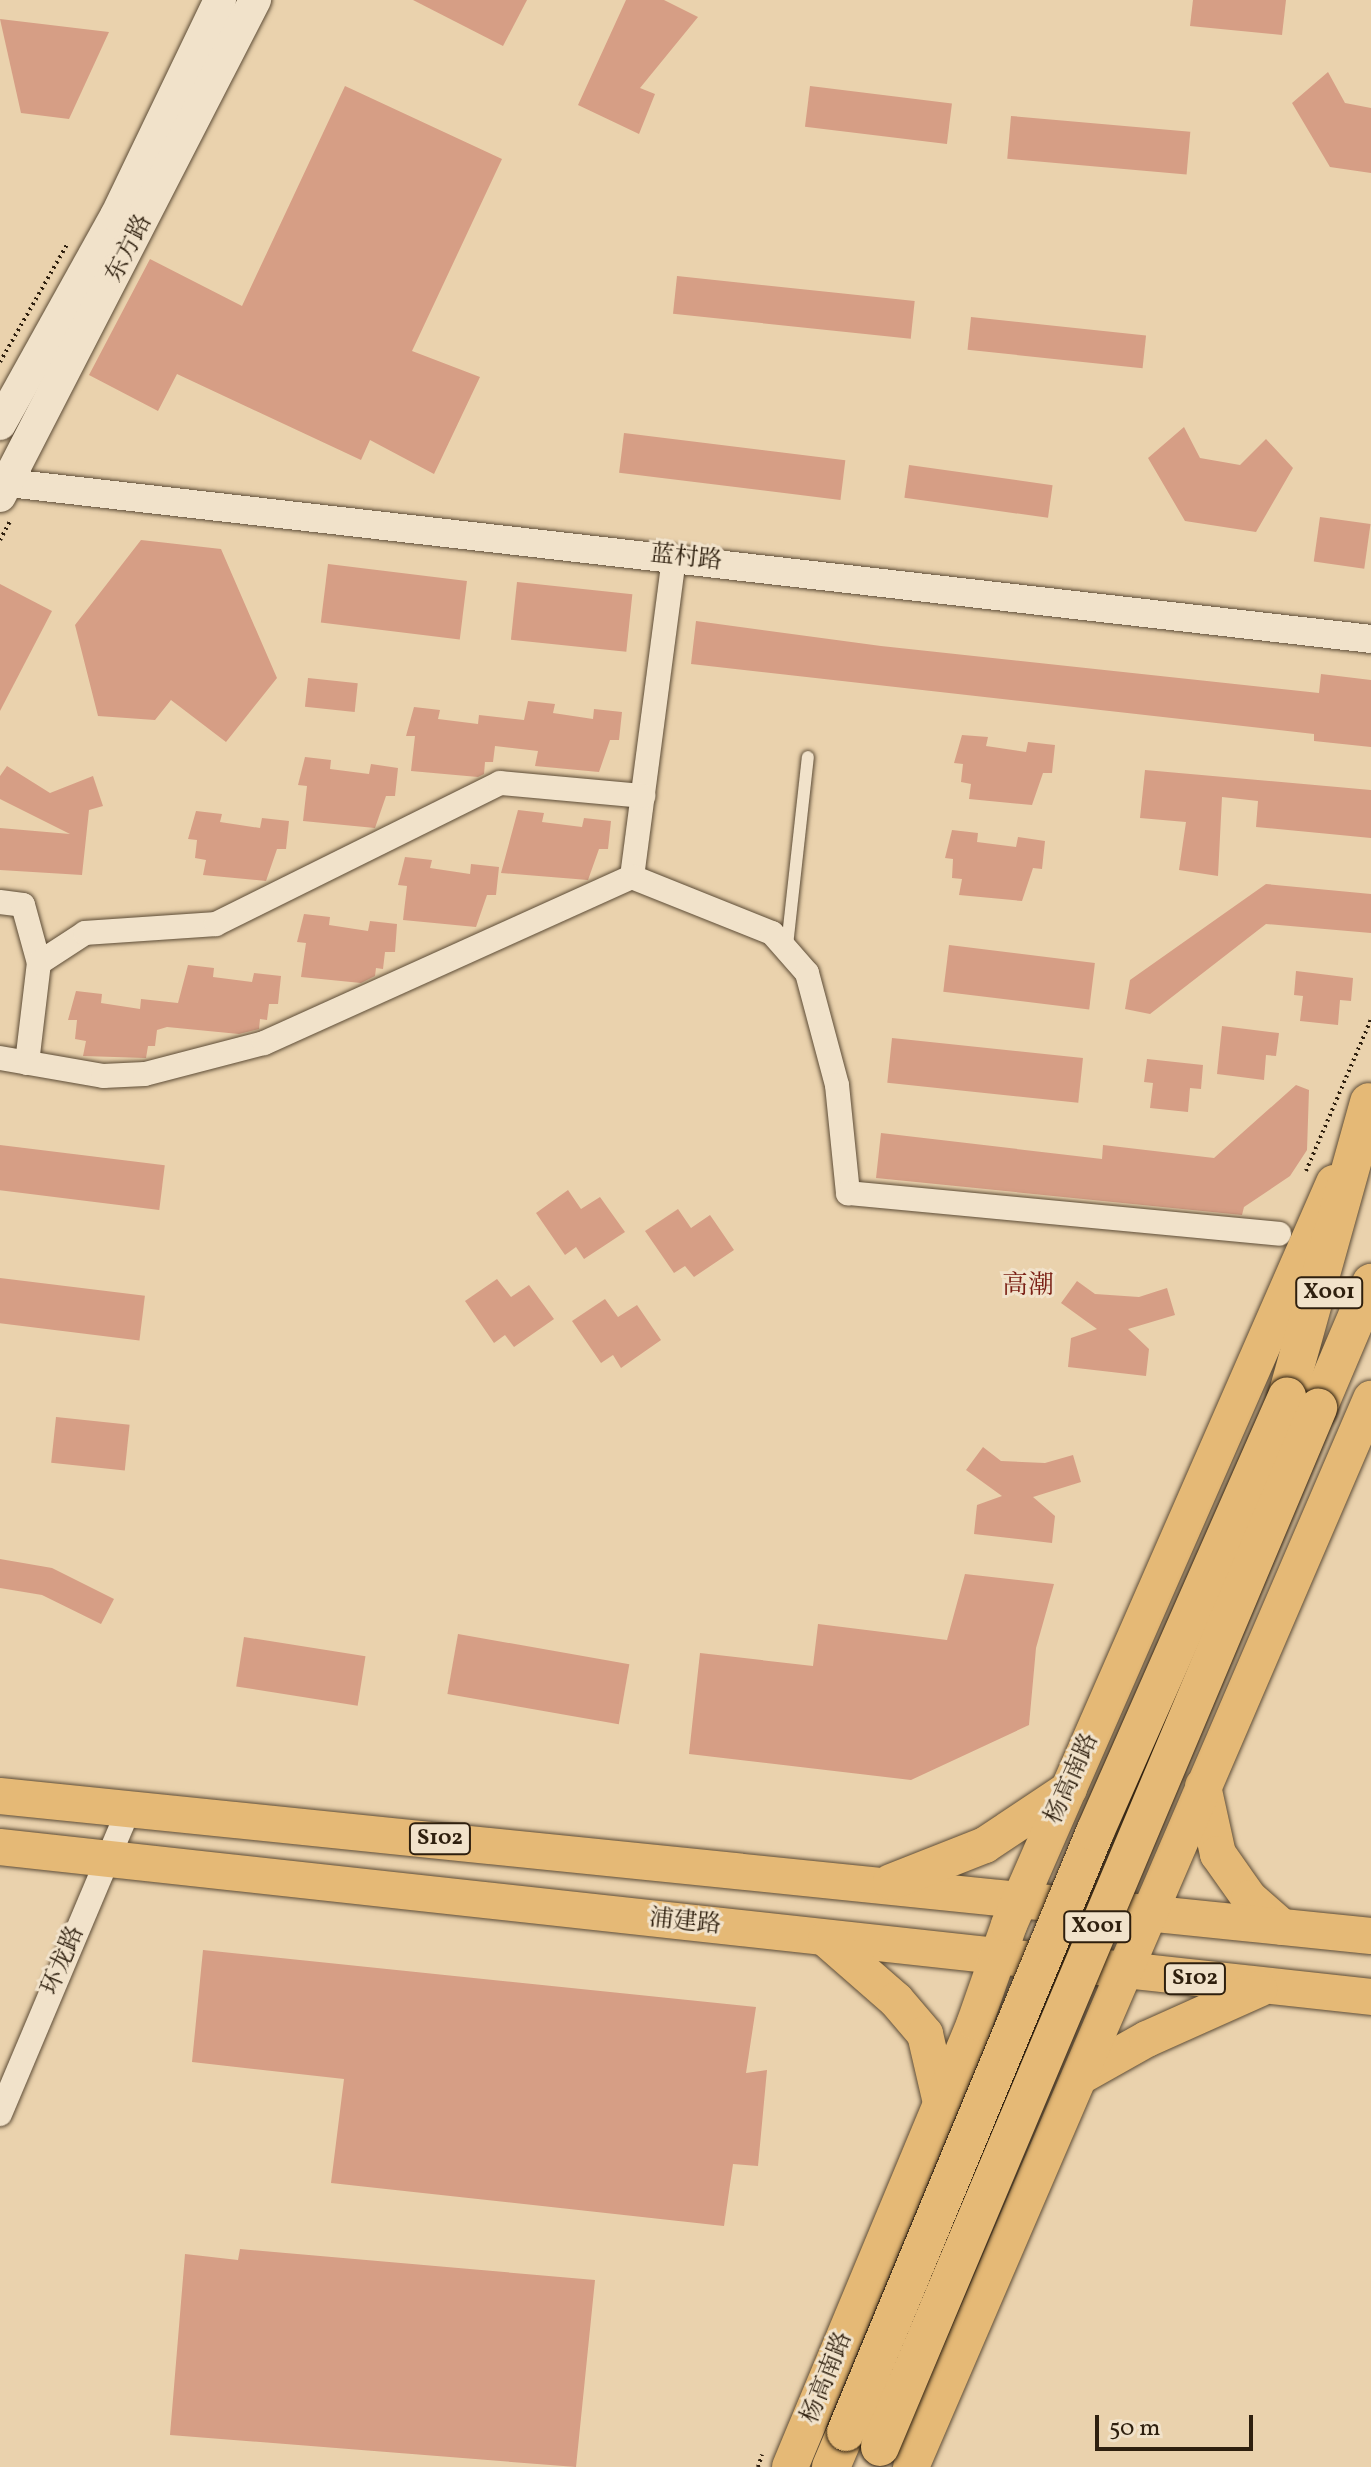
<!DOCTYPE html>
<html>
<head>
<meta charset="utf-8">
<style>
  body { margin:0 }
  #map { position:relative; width:1371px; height:2467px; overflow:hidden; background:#ead2ad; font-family:Vollkorn,"Noto Serif SC",serif }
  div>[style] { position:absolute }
  .building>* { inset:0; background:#d69e85; transform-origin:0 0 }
  .path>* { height:4px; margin-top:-2px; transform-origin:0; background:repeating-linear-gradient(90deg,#2e1f0e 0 2px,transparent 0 6px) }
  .roads { filter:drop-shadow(0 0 2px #5d4c36) drop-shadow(0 0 2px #5d4c36) }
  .service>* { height:12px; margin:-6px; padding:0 6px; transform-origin:6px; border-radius:6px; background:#f1e2ca }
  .minor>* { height:24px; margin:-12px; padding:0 12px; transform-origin:12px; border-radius:12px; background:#f1e2ca }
  .tertiary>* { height:28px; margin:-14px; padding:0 14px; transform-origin:14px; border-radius:14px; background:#f1e2ca }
  .secondary>* { height:32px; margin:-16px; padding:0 16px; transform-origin:16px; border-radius:16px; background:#f1e2ca }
  .primary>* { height:36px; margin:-18px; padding:0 18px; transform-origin:18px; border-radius:18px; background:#e5b976 }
  .trunk>* { height:38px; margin:-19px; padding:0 19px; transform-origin:19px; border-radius:19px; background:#e5b976 }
  .bridges { filter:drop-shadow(0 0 2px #2e1f0e) drop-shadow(0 0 2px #2e1f0e) }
  .trunk-bridge>* { height:38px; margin:-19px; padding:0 19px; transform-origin:19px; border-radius:19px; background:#e5b976 }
  span { translate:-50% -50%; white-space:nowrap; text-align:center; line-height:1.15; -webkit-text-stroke:6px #f1e2ca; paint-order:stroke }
  .shield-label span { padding:2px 6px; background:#f1e2ca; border:2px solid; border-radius:6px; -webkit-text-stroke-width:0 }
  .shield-label { font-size:22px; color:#2e1f0e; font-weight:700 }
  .street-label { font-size:24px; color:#2e1f0e }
  .neighbourhood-label { font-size:26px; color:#7a1f14 }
  .scale { position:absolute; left:1095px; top:2415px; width:158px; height:36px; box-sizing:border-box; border:4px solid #2e1f0e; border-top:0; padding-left:10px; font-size:24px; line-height:28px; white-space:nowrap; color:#2e1f0e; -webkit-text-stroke:6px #f1e2ca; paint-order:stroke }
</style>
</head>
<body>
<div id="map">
  <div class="building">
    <div style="clip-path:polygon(413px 0,527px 0,503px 46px)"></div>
    <div style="clip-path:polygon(626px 0,664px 0,698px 17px,640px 88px,655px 94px,639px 134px,578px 105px)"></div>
    <div style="clip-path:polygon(1193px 0,1286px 0,1282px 35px,1190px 26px)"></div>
    <div style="clip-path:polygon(0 19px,109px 32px,69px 119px,21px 113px)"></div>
    <div style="clip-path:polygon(1328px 72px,1345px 103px,1371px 108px,1371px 173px,1330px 167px,1292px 103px)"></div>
    <div style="clip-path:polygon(345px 86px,502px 159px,412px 351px,480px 377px,434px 474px,370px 440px,361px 460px,177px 374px,158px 411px,89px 375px,150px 259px,242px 306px)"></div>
    <div style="left:810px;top:86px;width:143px;height:41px;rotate:7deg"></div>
    <div style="left:1011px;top:116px;width:180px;height:43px;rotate:5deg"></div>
    <div style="left:677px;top:276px;width:239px;height:38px;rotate:6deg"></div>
    <div style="left:971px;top:317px;width:176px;height:33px;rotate:6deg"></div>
    <div style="clip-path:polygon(1184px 427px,1200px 458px,1240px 465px,1266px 439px,1293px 468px,1256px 532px,1185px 521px,1148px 458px)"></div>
    <div style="left:624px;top:433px;width:223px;height:40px;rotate:7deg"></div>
    <div style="left:909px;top:465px;width:145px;height:33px;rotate:8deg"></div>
    <div style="left:1320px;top:517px;width:51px;height:45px;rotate:8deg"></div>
    <div style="clip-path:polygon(141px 540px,221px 549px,277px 678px,226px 742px,171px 700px,155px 720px,98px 716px,75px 625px)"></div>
    <div style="left:328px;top:564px;width:140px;height:59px;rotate:7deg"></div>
    <div style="left:517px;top:582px;width:116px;height:58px;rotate:6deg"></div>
    <div style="clip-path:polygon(0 584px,52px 611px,0 711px)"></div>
    <div style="clip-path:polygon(696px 621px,881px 646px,1319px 693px,1321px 674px,1371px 680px,1371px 747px,1314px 741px,1314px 734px,691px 664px)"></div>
    <div style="left:308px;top:678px;width:50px;height:29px;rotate:6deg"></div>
    <div style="clip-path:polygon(528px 701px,555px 704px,553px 713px,593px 719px,594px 709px,622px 712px,619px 740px,610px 740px,599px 772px,535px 766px,538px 751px,495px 746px,493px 762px,485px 762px,484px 774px,478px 777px,411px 771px,415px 736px,406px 736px,414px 707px,440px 710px,438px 719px,478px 724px,479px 715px,524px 720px)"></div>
    <div style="clip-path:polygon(962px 735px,988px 737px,986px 746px,1026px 752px,1028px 742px,1055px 745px,1052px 773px,1043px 773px,1032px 805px,969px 799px,971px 784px,961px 782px,963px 764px,954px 763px)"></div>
    <div style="clip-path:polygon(305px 757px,331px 760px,330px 769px,369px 774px,371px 764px,398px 768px,395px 796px,386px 796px,375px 828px,303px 821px,307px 786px,298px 785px)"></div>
    <div style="clip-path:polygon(7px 766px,50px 793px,93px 776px,103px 806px,89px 810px,82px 875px,0 870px,0 828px,70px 834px,0 799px,0 776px)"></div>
    <div style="clip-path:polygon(1145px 770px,1371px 790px,1371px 838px,1256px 827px,1258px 801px,1222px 797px,1218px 876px,1179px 870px,1186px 822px,1140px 818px)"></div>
    <div style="clip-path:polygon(518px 810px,544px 813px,542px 822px,582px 827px,584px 818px,611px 821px,608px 849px,599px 849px,588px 880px,501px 873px)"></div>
    <div style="clip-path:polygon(196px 811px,222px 814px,220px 822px,260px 828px,262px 818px,289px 821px,286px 849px,277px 849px,266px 881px,203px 875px,206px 860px,195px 858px,197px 840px,188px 839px)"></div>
    <div style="clip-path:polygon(952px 830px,978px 833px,977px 842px,1016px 847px,1018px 837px,1045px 841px,1042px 869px,1033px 868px,1022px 901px,959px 895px,962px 879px,952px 878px,953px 859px,945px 858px)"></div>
    <div style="clip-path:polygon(405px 857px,432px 860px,430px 868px,470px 874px,471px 864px,499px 867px,496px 895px,487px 895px,476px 927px,403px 920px,407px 886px,398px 885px)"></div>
    <div style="clip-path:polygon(1266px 884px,1371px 894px,1371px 933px,1266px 924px,1150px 1014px,1125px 1009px,1130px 980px)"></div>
    <div style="clip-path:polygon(304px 914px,330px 917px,329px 925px,368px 931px,370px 921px,397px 924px,395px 952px,385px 952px,383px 969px,376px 968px,375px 976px,361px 983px,301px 977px,306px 943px,297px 942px)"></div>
    <div style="left:949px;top:945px;width:147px;height:47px;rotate:7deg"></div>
    <div style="clip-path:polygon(188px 965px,214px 968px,213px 977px,252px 982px,254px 973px,281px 976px,278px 1004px,269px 1004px,267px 1020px,260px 1019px,259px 1029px,239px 1034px,167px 1027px,157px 1030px,155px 1046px,148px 1046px,146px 1058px,83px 1056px,86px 1041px,75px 1039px,77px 1020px,68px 1020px,76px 991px,102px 994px,101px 1003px,140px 1009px,141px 999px,178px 1003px)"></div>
    <div style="clip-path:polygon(1296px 971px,1353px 978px,1351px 1001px,1340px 1000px,1338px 1025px,1300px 1021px,1303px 996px,1294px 995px)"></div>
    <div style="clip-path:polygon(1222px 1026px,1279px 1033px,1276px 1056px,1266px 1055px,1264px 1080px,1217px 1074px)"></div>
    <div style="left:892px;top:1038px;width:192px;height:45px;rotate:6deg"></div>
    <div style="clip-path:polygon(1147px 1059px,1203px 1065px,1201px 1089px,1190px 1088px,1188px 1112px,1150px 1108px,1153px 1083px,1144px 1082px)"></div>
    <div style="clip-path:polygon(1296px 1085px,1309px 1090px,1307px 1150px,1290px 1176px,1244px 1207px,1242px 1215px,876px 1178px,881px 1133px,1102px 1159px,1103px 1145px,1214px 1158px)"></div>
    <div style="left:0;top:1145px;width:166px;height:45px;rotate:7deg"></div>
    <div style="clip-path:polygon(568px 1190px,581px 1209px,600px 1197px,625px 1232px,584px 1259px,576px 1247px,565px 1255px,536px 1213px)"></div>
    <div style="clip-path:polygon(678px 1209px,691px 1228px,710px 1215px,734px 1250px,694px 1277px,685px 1266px,674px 1273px,645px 1231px)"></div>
    <div style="left:0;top:1278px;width:146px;height:45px;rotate:7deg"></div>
    <div style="clip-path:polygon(497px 1279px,511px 1297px,529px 1285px,554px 1319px,514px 1347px,505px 1335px,494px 1343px,465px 1301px)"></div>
    <div style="clip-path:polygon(1077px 1281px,1095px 1294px,1139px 1297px,1167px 1288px,1175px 1315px,1128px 1329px,1149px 1349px,1146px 1376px,1068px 1367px,1071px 1338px,1097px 1329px,1061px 1303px)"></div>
    <div style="clip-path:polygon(605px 1299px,618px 1317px,637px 1305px,661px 1340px,621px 1368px,613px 1355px,601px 1363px,572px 1321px)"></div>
    <div style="left:56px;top:1417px;width:74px;height:46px;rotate:6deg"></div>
    <div style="clip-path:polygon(983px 1447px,1001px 1461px,1045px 1463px,1073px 1455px,1081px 1482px,1033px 1497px,1055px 1516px,1052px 1543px,974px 1534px,977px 1505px,1002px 1496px,966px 1470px)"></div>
    <div style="clip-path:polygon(0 1559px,52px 1568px,114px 1599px,101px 1624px,42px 1595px,0 1588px)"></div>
    <div style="clip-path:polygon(965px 1574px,1054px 1584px,1036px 1648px,1029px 1725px,911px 1780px,689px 1754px,700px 1653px,813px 1666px,818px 1624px,947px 1640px)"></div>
    <div style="left:458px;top:1634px;width:174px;height:61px;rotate:10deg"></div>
    <div style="left:244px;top:1637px;width:123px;height:50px;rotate:9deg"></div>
    <div style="clip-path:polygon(203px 1950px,756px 2007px,746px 2073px,767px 2070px,758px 2166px,733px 2164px,724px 2226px,331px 2183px,344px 2079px,192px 2062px)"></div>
    <div style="clip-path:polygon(240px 2249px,595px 2280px,576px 2467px,170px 2435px,185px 2254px,238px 2260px)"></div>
  </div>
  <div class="path">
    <div style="left:0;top:362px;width:137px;rotate:-60.3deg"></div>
    <div style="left:0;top:540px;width:21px;rotate:-62deg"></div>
    <div style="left:1306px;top:1171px;width:165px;rotate:-66.8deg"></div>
    <div style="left:758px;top:2467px;width:13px;rotate:-72deg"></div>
  </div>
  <div class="roads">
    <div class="service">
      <div style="left:787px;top:946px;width:190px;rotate:-83.7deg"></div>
    </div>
    <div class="minor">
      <div style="left:632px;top:877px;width:322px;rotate:-82.5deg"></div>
      <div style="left:0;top:902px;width:23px;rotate:7deg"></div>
      <div style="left:23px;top:905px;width:60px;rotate:74.6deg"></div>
      <div style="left:0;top:1058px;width:105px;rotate:9.9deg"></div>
      <div style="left:103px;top:1076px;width:42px;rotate:-2.7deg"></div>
      <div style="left:145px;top:1074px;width:123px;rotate:-14.6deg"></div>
      <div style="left:264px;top:1043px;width:404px;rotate:-24.3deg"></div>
      <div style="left:632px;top:877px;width:151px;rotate:21.8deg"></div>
      <div style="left:772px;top:933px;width:53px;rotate:48.8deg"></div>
      <div style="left:807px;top:973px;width:116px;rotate:75deg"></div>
      <div style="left:837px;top:1085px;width:109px;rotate:84.2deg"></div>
      <div style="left:848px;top:1193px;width:433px;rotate:5.4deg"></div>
      <div style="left:27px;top:1063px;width:101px;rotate:-83.2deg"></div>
      <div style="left:39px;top:963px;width:55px;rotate:-33.1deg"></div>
      <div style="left:85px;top:933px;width:131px;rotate:-3.9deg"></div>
      <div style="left:216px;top:924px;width:317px;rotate:-26.4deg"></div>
      <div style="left:500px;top:783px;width:144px;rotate:5.2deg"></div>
      <div style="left:0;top:2114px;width:332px;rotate:-67.1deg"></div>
    </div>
    <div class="tertiary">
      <div style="left:0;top:482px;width:1380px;rotate:6.53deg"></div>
    </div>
    <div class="secondary">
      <div style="left:0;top:424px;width:238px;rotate:-60.9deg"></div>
      <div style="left:116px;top:216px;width:240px;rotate:-64.3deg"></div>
      <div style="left:0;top:496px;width:558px;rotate:-62.79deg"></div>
    </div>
    <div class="primary">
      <div style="left:1203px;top:1786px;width:70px;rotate:77.6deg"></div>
      <div style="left:1218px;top:1854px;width:54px;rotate:54.8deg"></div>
      <div style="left:1249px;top:1898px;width:44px;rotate:41.3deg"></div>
      <div style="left:0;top:1796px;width:1378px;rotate:5.83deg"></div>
      <div style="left:0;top:1847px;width:1379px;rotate:6.24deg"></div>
      <div style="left:891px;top:1882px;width:101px;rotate:-21.5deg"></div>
      <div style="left:985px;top:1845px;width:101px;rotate:-33.7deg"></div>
      <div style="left:826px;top:1939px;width:93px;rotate:41.1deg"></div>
      <div style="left:896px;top:2000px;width:45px;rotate:49.5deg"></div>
      <div style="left:925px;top:2034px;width:71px;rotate:76.9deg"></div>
      <div style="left:1081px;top:2076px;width:76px;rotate:-29.3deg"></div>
      <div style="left:1147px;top:2039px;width:123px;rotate:-24.1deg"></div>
      <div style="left:790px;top:2467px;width:482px;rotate:-67.4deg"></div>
      <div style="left:975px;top:2022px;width:103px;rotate:-70.7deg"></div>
      <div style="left:1009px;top:1925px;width:810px;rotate:-66.35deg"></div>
      <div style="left:911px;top:2467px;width:1163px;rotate:-66.7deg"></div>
    </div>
    <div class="trunk">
      <div style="left:1287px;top:1396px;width:305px;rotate:-74.4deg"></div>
      <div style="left:1318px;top:1408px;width:136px;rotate:-67deg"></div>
      <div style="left:831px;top:2467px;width:38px;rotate:-67deg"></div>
    </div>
  </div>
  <div class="bridges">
    <div class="trunk-bridge">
      <div style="left:846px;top:2432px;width:650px;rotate:-67.46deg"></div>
      <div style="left:1095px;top:1832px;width:476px;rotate:-66.2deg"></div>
      <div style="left:880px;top:2447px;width:1128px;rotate:-67.14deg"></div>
    </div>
  </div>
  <div class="shield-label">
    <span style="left:1329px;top:1293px">X001</span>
    <span style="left:440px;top:1839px">S102</span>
    <span style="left:1097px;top:1927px">X001</span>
    <span style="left:1195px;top:1979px">S102</span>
  </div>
  <div class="street-label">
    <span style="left:130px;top:249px;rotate:-63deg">东方路</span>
    <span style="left:686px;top:559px;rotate:6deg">蓝村路</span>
    <span style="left:1073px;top:1779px;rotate:-66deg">杨高南路</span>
    <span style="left:685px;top:1923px;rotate:6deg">浦建路</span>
    <span style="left:64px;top:1961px;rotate:-67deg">环龙路</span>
    <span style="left:828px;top:2378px;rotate:-68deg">杨高南路</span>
  </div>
  <div class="neighbourhood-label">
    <span style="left:1028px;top:1287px">高潮</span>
  </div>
  <div class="scale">50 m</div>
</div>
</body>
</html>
